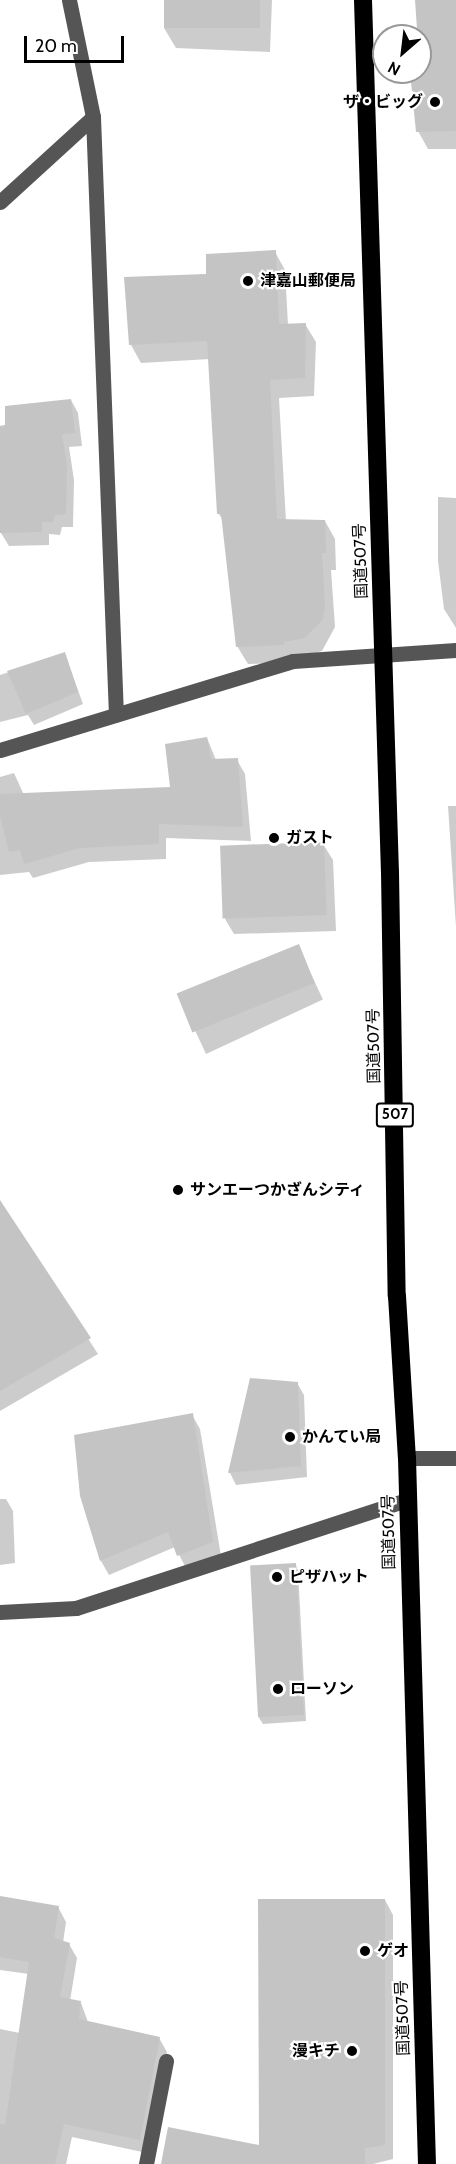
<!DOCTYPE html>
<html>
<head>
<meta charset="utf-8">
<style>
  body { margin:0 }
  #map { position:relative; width:456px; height:2164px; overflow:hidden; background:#fff; font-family:Cabin,"Noto Sans JP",sans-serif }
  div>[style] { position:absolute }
  .shadow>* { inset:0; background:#0003; transform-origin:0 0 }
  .building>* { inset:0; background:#c4c4c4; transform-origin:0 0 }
  .minor>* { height:15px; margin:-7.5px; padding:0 7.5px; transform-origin:7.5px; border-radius:7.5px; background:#555 }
  .highway>* { height:18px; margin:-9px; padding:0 9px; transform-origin:9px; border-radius:9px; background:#000 }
  .dots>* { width:16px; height:16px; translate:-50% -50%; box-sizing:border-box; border:3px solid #fff; border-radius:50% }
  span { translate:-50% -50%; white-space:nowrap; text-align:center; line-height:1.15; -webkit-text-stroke:4.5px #fff; paint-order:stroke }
  .shield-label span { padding:2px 4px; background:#fff; border:2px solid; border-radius:4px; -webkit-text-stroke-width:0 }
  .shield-label { font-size:15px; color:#000; font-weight:700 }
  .poi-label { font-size:16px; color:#000; font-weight:700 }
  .right { translate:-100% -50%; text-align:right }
  .left { translate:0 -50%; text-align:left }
  .street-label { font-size:16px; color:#000 }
  .north { position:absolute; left:372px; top:24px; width:60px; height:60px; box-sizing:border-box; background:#fff; border:2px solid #999; border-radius:50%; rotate:208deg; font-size:16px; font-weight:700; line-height:24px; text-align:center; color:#000 }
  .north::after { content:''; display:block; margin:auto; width:21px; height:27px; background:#000; clip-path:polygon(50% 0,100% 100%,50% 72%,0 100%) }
  .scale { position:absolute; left:24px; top:36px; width:100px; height:27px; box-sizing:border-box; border:3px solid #000; border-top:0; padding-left:8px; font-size:18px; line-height:21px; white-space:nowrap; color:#000; -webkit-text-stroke:4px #fff; paint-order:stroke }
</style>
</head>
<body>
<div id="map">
  <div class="shadow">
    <div style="clip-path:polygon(165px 0,272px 0,270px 52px,176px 48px,164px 28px)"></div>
    <div style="clip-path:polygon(416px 0,456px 0,456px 149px,428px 149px,418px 131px,411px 72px,420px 72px)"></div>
    <div style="clip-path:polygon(275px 252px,285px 270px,288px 325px,305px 324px,316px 342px,314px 396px,279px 398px,286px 521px,325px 521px,335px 539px,336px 570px,331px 570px,335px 627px,322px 651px,293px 660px,294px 663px,248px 664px,237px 646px,224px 522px,219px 514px,210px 359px,141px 363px,131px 345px,208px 275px)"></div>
    <div style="clip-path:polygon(71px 400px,78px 413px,82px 446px,69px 447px,74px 480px,73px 527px,62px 527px,60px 535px,49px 534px,49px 545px,9px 546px,1px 533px,0 427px)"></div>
    <div style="clip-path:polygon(438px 497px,456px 498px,456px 628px,444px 609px,438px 561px)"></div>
    <div style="clip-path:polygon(65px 654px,83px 704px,34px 725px,28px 715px,0 722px,0 675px)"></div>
    <div style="clip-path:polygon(207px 738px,216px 760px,237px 760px,245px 774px,251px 841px,166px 838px,166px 859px,89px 862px,33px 878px,29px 872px,0 875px,0 777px,14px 773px,24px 795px,172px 788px)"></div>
    <div style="clip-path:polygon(448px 806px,456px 806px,456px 927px)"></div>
    <div style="clip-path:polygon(323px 844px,333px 860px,336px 931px,234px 934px,225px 919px)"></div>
    <div style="left:298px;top:946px;width:59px;height:129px;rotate:65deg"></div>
    <div style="clip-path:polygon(0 1202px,98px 1354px,0 1411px)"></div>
    <div style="clip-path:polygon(251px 1380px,297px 1383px,304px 1395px,307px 1477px,236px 1485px,230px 1473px)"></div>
    <div style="clip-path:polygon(192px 1415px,200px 1429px,221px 1556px,187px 1570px,175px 1547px,109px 1575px,101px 1561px,82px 1496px)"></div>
    <div style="clip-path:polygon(0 1499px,6px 1499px,13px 1511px,15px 1563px,0 1565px)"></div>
    <div style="clip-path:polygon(295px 1564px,298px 1570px,306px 1721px,263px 1724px,259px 1718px)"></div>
    <div style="clip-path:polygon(0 1897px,58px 1907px,66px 1922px,63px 1943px,69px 1944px,77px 1958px,70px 2001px,81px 2003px,88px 2022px,159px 2038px,167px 2052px,147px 2153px,72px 2137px,66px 2164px,0 2164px,0 2029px,20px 2033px,29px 1974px,0 1970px)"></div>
    <div style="clip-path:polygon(385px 1900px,393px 1915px,393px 2159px,373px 2164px,162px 2164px,260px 2146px)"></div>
  </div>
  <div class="building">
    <div style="left:164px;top:0;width:96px;height:28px"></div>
    <div style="clip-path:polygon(415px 0,456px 0,456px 131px,416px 132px,410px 72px,420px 72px)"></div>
    <div style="clip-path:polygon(276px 250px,279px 324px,306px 323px,305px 378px,270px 380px,277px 519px,325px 520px,326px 553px,322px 553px,325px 608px,322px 621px,304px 638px,284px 642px,284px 645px,236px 647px,221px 514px,217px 514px,207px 341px,129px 345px,124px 277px,206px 274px,206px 254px)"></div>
    <div style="clip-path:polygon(71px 399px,75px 433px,62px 434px,67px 465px,66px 514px,55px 515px,53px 522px,42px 522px,42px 532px,0 533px,0 426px,5px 425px,5px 406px)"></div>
    <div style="clip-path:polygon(65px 652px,78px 692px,26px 714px,7px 671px)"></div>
    <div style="clip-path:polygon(207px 737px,211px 759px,238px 758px,243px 827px,159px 824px,159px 844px,80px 848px,24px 864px,20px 850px,9px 852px,0 816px,0 794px,170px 787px,165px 744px)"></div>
    <div style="left:324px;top:842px;width:73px;height:104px;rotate:88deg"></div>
    <div style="left:299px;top:944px;width:42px;height:132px;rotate:68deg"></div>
    <div style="clip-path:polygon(0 1200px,91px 1338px,0 1391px)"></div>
    <div style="clip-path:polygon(250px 1378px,298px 1382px,301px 1466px,228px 1473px)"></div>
    <div style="clip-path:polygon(193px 1413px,213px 1542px,177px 1556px,168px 1532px,100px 1561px,80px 1496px,74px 1435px)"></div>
    <div style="left:296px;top:1563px;width:152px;height:46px;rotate:87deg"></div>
    <div style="clip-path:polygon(0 1896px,59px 1906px,54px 1938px,70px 1943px,60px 1997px,81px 2001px,79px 2019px,160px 2037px,140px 2140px,64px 2124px,55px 2164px,0 2164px,0 2124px,5px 2125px,29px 1962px,0 1957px)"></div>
    <div style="clip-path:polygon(258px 1899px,385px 1899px,385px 2145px,365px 2148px,365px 2164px,161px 2164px,168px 2127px,259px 2145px)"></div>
  </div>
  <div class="minor">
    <div style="left:69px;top:0;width:119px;rotate:78.4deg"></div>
    <div style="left:93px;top:117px;width:598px;rotate:87.8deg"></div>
    <div style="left:0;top:202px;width:126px;rotate:-42.4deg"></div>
    <div style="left:0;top:750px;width:306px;rotate:-16.9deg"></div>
    <div style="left:293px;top:661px;width:163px;rotate:-3.9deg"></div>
    <div style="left:407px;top:1458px;width:49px"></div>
    <div style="left:0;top:1612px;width:76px;rotate:-3deg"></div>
    <div style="left:76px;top:1608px;width:348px;rotate:-18.1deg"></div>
    <div style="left:146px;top:2164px;width:105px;rotate:-79deg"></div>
  </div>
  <div class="highway">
    <div style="left:363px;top:0;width:872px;rotate:88.23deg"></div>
    <div style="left:390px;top:872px;width:424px;rotate:89.1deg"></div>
    <div style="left:397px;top:1296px;width:162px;rotate:86.5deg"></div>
    <div style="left:407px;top:1458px;width:706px;rotate:88.38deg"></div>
  </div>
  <div class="dots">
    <div style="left:435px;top:102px;background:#000"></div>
    <div style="left:248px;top:281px;background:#000"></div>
    <div style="left:274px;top:838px;background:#000"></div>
    <div style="left:178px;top:1190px;background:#000"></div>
    <div style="left:290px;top:1437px;background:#000"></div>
    <div style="left:277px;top:1577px;background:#000"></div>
    <div style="left:278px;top:1689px;background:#000"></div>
    <div style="left:365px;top:1951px;background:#000"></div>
    <div style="left:352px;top:2051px;background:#000"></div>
  </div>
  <div class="shield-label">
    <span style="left:395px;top:1115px">507</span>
  </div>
  <div class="poi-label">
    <span class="right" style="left:423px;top:102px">ザ・ビッグ</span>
    <span class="left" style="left:260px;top:281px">津嘉山郵便局</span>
    <span class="left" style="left:286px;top:838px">ガスト</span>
    <span class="left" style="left:190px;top:1190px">サンエーつかざんシティ</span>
    <span class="left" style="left:302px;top:1437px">かんてい局</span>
    <span class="left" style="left:289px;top:1577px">ピザハット</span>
    <span class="left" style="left:290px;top:1689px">ローソン</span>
    <span class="left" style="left:377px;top:1951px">ゲオ</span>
    <span class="right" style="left:340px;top:2051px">漫キチ</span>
  </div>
  <div class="street-label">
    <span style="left:361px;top:561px;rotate:-92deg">国道507号</span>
    <span style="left:374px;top:1046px;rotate:-91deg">国道507号</span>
    <span style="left:389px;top:1532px;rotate:-91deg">国道507号</span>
    <span style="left:403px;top:2018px;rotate:-92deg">国道507号</span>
  </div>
  <div class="north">N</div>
  <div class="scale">20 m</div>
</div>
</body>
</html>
